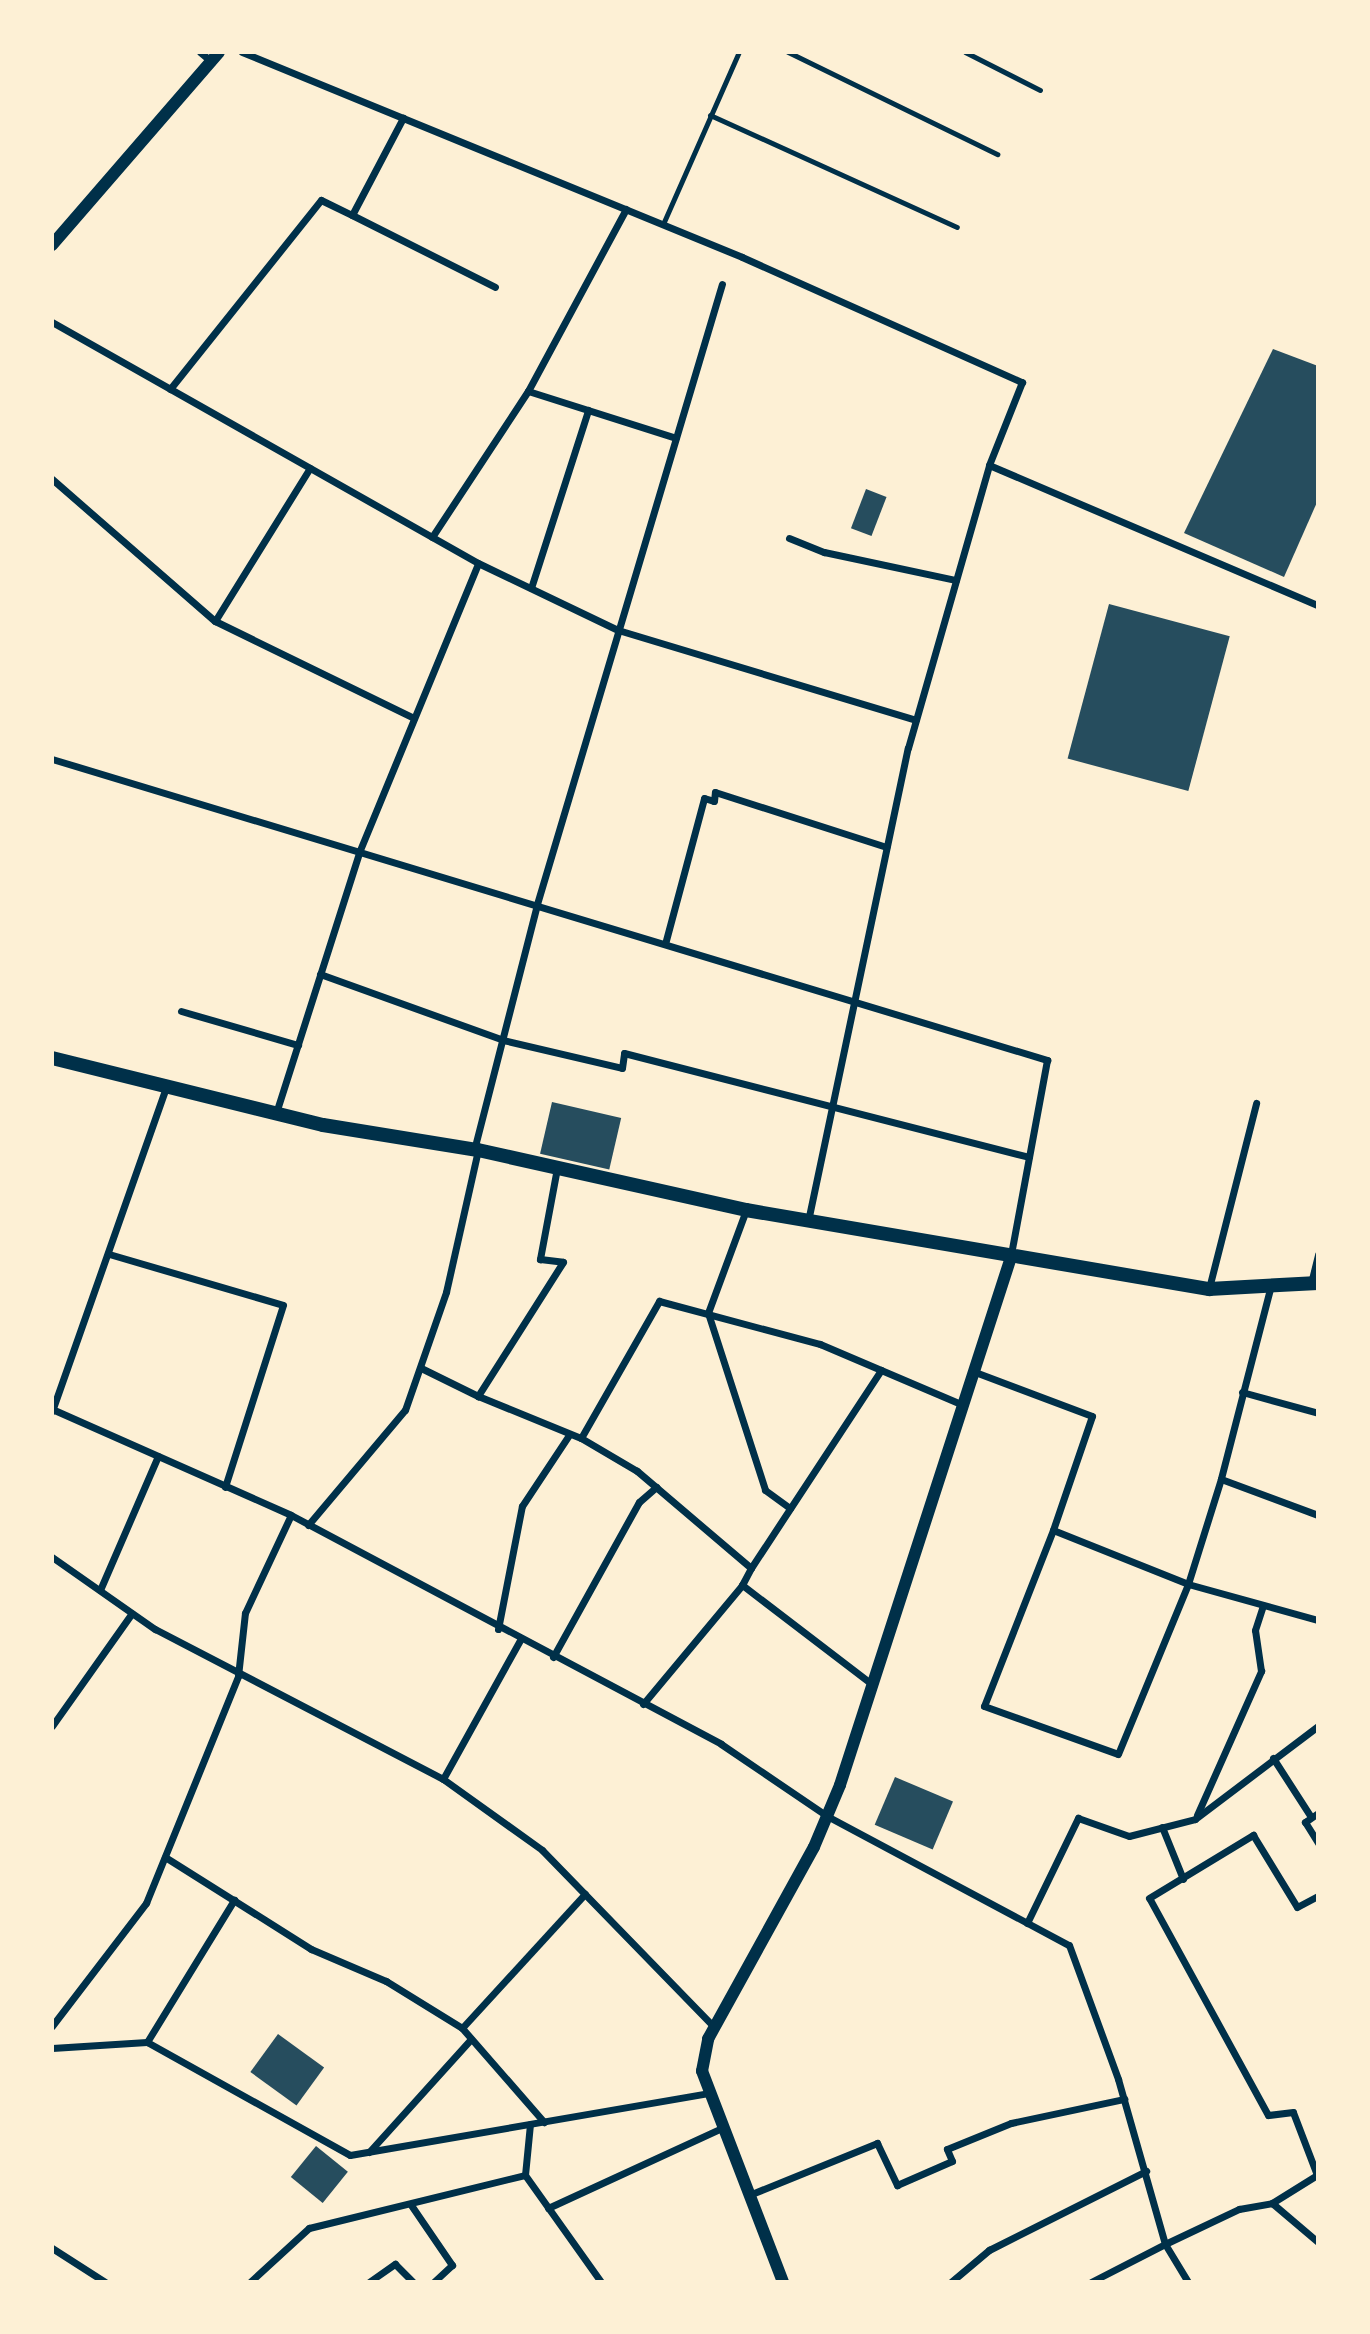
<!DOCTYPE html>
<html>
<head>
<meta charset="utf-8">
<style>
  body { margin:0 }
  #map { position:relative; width:1370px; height:2334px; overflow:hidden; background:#fdf0d5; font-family:"Sofia Sans Condensed",sans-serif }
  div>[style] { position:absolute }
  .building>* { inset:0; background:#264d5e; transform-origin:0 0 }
  .service>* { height:5px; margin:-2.5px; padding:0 2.5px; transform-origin:2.5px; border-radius:2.5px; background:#003049 }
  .minor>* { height:7px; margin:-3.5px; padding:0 3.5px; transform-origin:3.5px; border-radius:3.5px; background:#003049 }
  .tertiary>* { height:12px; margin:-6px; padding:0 6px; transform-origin:6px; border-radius:6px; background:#003049 }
  .secondary>* { height:14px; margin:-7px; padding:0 7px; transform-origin:7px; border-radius:7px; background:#003049 }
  span { translate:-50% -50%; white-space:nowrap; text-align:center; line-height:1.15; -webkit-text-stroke:5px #fdf0d5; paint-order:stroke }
  .frame { position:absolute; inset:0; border:54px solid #fdf0d5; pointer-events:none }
</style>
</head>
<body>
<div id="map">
  <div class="building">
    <div style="clip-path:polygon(1273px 349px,1318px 366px,1318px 500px,1284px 577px,1184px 533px)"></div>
    <div style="left:866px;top:489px;width:22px;height:42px;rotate:21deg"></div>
    <div style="left:1109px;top:604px;width:125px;height:160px;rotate:15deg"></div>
    <div style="left:552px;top:1102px;width:71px;height:53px;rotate:13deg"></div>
    <div style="left:895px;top:1777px;width:63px;height:52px;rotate:23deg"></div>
    <div style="left:278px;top:2034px;width:57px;height:47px;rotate:36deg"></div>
    <div style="left:316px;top:2146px;width:41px;height:40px;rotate:39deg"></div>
  </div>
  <div class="service">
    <div style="left:788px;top:52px;width:233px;rotate:26deg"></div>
    <div style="left:965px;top:52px;width:84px;rotate:26.9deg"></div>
    <div style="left:710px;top:115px;width:271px;rotate:24.4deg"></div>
    <div style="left:663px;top:224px;width:188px;rotate:-66.2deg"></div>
  </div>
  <div class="minor">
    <div style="left:200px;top:52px;width:16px;rotate:40deg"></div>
    <div style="left:242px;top:52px;width:540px;rotate:22.29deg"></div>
    <div style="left:742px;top:257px;width:307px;rotate:24.1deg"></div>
    <div style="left:1022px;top:382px;width:89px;rotate:111.7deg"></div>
    <div style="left:626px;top:209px;width:207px;rotate:118.3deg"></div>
    <div style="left:528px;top:391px;width:155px;rotate:17.6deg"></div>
    <div style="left:352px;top:215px;width:160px;rotate:26.7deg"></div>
    <div style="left:52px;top:322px;width:489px;rotate:29.5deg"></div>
    <div style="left:478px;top:563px;width:155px;rotate:25.6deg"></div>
    <div style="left:618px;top:630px;width:311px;rotate:16.8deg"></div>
    <div style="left:170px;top:389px;width:242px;rotate:-51.4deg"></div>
    <div style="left:321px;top:200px;width:34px;rotate:26deg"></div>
    <div style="left:352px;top:215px;width:110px;rotate:-62.3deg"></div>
    <div style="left:52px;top:479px;width:216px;rotate:41.1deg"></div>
    <div style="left:215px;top:621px;width:180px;rotate:-58.2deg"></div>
    <div style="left:432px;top:537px;width:175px;rotate:-56.7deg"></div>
    <div style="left:789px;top:538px;width:38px;rotate:22deg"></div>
    <div style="left:824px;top:552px;width:135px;rotate:12deg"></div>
    <div style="left:531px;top:588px;width:187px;rotate:-72.2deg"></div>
    <div style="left:215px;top:621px;width:221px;rotate:26deg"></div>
    <div style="left:52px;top:759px;width:1040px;rotate:16.83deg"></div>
    <div style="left:1047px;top:1060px;width:198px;rotate:100.5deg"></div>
    <div style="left:665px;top:944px;width:151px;rotate:-75deg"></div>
    <div style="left:704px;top:798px;width:10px;rotate:17deg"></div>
    <div style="left:714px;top:801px;width:9px;rotate:-84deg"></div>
    <div style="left:715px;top:792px;width:180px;rotate:17.8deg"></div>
    <div style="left:320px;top:974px;width:195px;rotate:19.8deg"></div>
    <div style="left:503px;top:1040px;width:122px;rotate:13.2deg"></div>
    <div style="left:622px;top:1068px;width:15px;rotate:-82deg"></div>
    <div style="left:624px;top:1053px;width:418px;rotate:14.4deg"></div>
    <div style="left:181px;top:1011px;width:122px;rotate:16.2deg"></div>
    <div style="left:276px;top:1113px;width:276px;rotate:-72.3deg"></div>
    <div style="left:360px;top:850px;width:310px;rotate:-67.6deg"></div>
    <div style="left:474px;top:1150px;width:254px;rotate:-75.6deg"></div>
    <div style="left:537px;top:904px;width:647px;rotate:-73.39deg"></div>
    <div style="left:557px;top:1168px;width:93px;rotate:100.6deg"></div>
    <div style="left:540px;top:1259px;width:23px;rotate:7deg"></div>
    <div style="left:563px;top:1262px;width:159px;rotate:122.4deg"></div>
    <div style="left:478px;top:1396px;width:111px;rotate:22.2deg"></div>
    <div style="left:746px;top:1210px;width:110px;rotate:110.3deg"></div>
    <div style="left:708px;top:1313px;width:186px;rotate:72.1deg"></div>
    <div style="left:765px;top:1490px;width:31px;rotate:36deg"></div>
    <div style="left:808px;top:1221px;width:483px;rotate:-78.1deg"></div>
    <div style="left:908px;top:748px;width:294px;rotate:-74deg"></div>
    <div style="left:989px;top:465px;width:358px;rotate:23.1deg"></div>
    <div style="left:109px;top:1254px;width:181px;rotate:16.3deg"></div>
    <div style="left:283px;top:1305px;width:191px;rotate:107.7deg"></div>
    <div style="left:1311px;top:1283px;width:30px;rotate:-76deg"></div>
    <div style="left:1271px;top:1285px;width:200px;rotate:104.5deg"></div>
    <div style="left:1221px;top:1479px;width:103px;rotate:20.4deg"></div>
    <div style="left:1209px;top:1288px;width:191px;rotate:-75.7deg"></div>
    <div style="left:421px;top:1368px;width:64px;rotate:26.2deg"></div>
    <div style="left:975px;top:1372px;width:125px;rotate:20.6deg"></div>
    <div style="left:1092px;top:1416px;width:120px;rotate:108.9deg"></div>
    <div style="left:1053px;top:1530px;width:145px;rotate:21.8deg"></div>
    <div style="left:1188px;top:1584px;width:110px;rotate:-72.6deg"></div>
    <div style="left:1242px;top:1392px;width:79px;rotate:15.4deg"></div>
    <div style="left:52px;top:1409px;width:261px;rotate:23.9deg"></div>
    <div style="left:291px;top:1515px;width:487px;rotate:28deg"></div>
    <div style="left:721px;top:1744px;width:128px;rotate:34.2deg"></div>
    <div style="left:827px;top:1816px;width:274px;rotate:28.1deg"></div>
    <div style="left:1069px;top:1945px;width:143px;rotate:69.9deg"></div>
    <div style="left:1118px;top:2079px;width:172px;rotate:74.1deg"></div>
    <div style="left:1165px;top:2244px;width:82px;rotate:-25.3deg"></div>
    <div style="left:1239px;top:2209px;width:34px;rotate:-10deg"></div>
    <div style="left:1272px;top:2203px;width:60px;rotate:40.3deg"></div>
    <div style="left:52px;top:1411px;width:343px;rotate:-70.6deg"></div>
    <div style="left:308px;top:1525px;width:150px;rotate:-49.9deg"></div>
    <div style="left:405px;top:1410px;width:125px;rotate:-70.8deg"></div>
    <div style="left:446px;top:1292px;width:146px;rotate:-77.3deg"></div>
    <div style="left:1053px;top:1530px;width:189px;rotate:111.4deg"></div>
    <div style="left:984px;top:1706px;width:142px;rotate:19.7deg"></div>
    <div style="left:1118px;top:1754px;width:184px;rotate:-67.6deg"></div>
    <div style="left:1188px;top:1584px;width:135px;rotate:15.5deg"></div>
    <div style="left:52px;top:1557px;width:126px;rotate:35deg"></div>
    <div style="left:155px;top:1629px;width:325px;rotate:27.5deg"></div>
    <div style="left:443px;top:1779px;width:122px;rotate:35.6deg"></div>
    <div style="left:542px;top:1850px;width:247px;rotate:45.8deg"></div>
    <div style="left:751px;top:1568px;width:237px;rotate:-56.7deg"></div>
    <div style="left:100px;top:1590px;width:146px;rotate:-66.6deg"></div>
    <div style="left:498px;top:1629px;width:125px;rotate:-79deg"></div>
    <div style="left:522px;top:1506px;width:85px;rotate:-56.5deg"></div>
    <div style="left:553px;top:1657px;width:177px;rotate:-61deg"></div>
    <div style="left:639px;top:1502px;width:23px;rotate:-41deg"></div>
    <div style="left:873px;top:1685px;width:165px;rotate:-142.6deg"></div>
    <div style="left:742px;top:1585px;width:19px;rotate:-62deg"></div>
    <div style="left:751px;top:1568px;width:150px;rotate:-139.6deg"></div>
    <div style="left:637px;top:1471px;width:65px;rotate:-149.5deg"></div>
    <div style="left:581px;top:1438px;width:158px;rotate:-60.3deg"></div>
    <div style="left:659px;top:1301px;width:167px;rotate:15deg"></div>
    <div style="left:820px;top:1344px;width:155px;rotate:23.1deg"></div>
    <div style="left:643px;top:1704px;width:155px;rotate:-50.2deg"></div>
    <div style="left:52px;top:1726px;width:138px;rotate:-54.7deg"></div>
    <div style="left:1273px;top:1758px;width:70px;rotate:57.2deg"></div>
    <div style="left:443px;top:1779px;width:159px;rotate:-61deg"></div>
    <div style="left:1318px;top:1813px;width:16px;rotate:145deg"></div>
    <div style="left:1305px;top:1822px;width:25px;rotate:58deg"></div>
    <div style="left:1197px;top:1815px;width:158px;rotate:-66deg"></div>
    <div style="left:1261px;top:1671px;width:41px;rotate:-98.3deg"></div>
    <div style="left:1255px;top:1630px;width:26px;rotate:-72deg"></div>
    <div style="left:1162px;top:1827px;width:56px;rotate:68deg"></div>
    <div style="left:165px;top:1857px;width:173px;rotate:32.2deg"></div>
    <div style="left:311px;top:1949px;width:82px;rotate:23.1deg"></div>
    <div style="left:386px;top:1981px;width:89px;rotate:31.7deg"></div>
    <div style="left:462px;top:2028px;width:125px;rotate:48.9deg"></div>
    <div style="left:1027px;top:1923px;width:117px;rotate:-64.1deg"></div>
    <div style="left:1078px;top:1818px;width:54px;rotate:19.4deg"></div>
    <div style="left:1129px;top:1836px;width:68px;rotate:-14.4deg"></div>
    <div style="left:1195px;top:1819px;width:154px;rotate:-37.1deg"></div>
    <div style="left:52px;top:2026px;width:155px;rotate:-52.6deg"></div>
    <div style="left:146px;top:1903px;width:245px;rotate:-67.9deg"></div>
    <div style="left:238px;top:1676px;width:63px;rotate:-83.7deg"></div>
    <div style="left:245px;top:1613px;width:108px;rotate:-64.9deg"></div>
    <div style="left:462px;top:2028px;width:182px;rotate:-47.5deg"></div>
    <div style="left:147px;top:2042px;width:167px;rotate:-58.5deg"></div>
    <div style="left:52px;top:2048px;width:95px;rotate:-3.6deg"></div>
    <div style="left:147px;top:2042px;width:232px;rotate:29.1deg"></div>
    <div style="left:350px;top:2155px;width:365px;rotate:-9.8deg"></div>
    <div style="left:369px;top:2152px;width:152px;rotate:-47.9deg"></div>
    <div style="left:525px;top:2175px;width:131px;rotate:54.6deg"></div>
    <div style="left:754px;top:2193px;width:133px;rotate:-22.1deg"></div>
    <div style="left:877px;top:2143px;width:47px;rotate:64.5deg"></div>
    <div style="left:897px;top:2185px;width:60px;rotate:-23.6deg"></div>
    <div style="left:952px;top:2161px;width:13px;rotate:-113deg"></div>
    <div style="left:947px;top:2149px;width:69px;rotate:-22.1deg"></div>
    <div style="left:1011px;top:2123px;width:116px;rotate:-12deg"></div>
    <div style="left:1272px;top:2203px;width:53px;rotate:-31.9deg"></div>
    <div style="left:1317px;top:2175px;width:67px;rotate:-110.9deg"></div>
    <div style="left:1293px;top:2112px;width:25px;rotate:173deg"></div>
    <div style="left:1268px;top:2115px;width:247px;rotate:-118.7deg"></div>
    <div style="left:1149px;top:1898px;width:122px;rotate:-31.2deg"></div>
    <div style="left:1253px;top:1835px;width:84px;rotate:58.6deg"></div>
    <div style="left:1297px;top:1907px;width:24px;rotate:-28deg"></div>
    <div style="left:411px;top:2205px;width:73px;rotate:55.7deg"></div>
    <div style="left:452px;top:2265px;width:25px;rotate:137deg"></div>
    <div style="left:548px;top:2208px;width:194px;rotate:-24.7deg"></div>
    <div style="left:52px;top:2248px;width:63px;rotate:32.7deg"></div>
    <div style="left:250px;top:2282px;width:80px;rotate:-42.5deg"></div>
    <div style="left:309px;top:2228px;width:222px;rotate:-13.8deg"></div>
    <div style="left:525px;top:2175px;width:51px;rotate:-84.4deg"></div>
    <div style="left:369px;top:2282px;width:32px;rotate:-35deg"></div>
    <div style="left:395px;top:2264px;width:25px;rotate:45deg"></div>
    <div style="left:951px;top:2282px;width:50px;rotate:-40.1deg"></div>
    <div style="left:989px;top:2250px;width:176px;rotate:-26.7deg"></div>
    <div style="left:1091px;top:2282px;width:83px;rotate:-27.2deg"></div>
    <div style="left:1165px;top:2244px;width:44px;rotate:58.8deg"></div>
  </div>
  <div class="tertiary">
    <div style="left:52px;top:245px;width:255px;rotate:-49.1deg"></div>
    <div style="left:783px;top:2282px;width:226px;rotate:-111deg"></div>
    <div style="left:702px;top:2071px;width:33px;rotate:-79deg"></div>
    <div style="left:708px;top:2039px;width:219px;rotate:-61.1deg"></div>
    <div style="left:814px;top:1847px;width:67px;rotate:-67.2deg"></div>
    <div style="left:840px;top:1785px;width:555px;rotate:-72.05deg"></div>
  </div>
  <div class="secondary">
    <div style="left:52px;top:1058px;width:279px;rotate:13.9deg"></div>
    <div style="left:323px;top:1125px;width:157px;rotate:9.2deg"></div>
    <div style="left:478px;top:1150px;width:275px;rotate:12.6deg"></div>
    <div style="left:746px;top:1210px;width:470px;rotate:9.7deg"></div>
    <div style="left:1209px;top:1289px;width:109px;rotate:-3.2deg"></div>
  </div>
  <div class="frame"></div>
</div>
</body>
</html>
